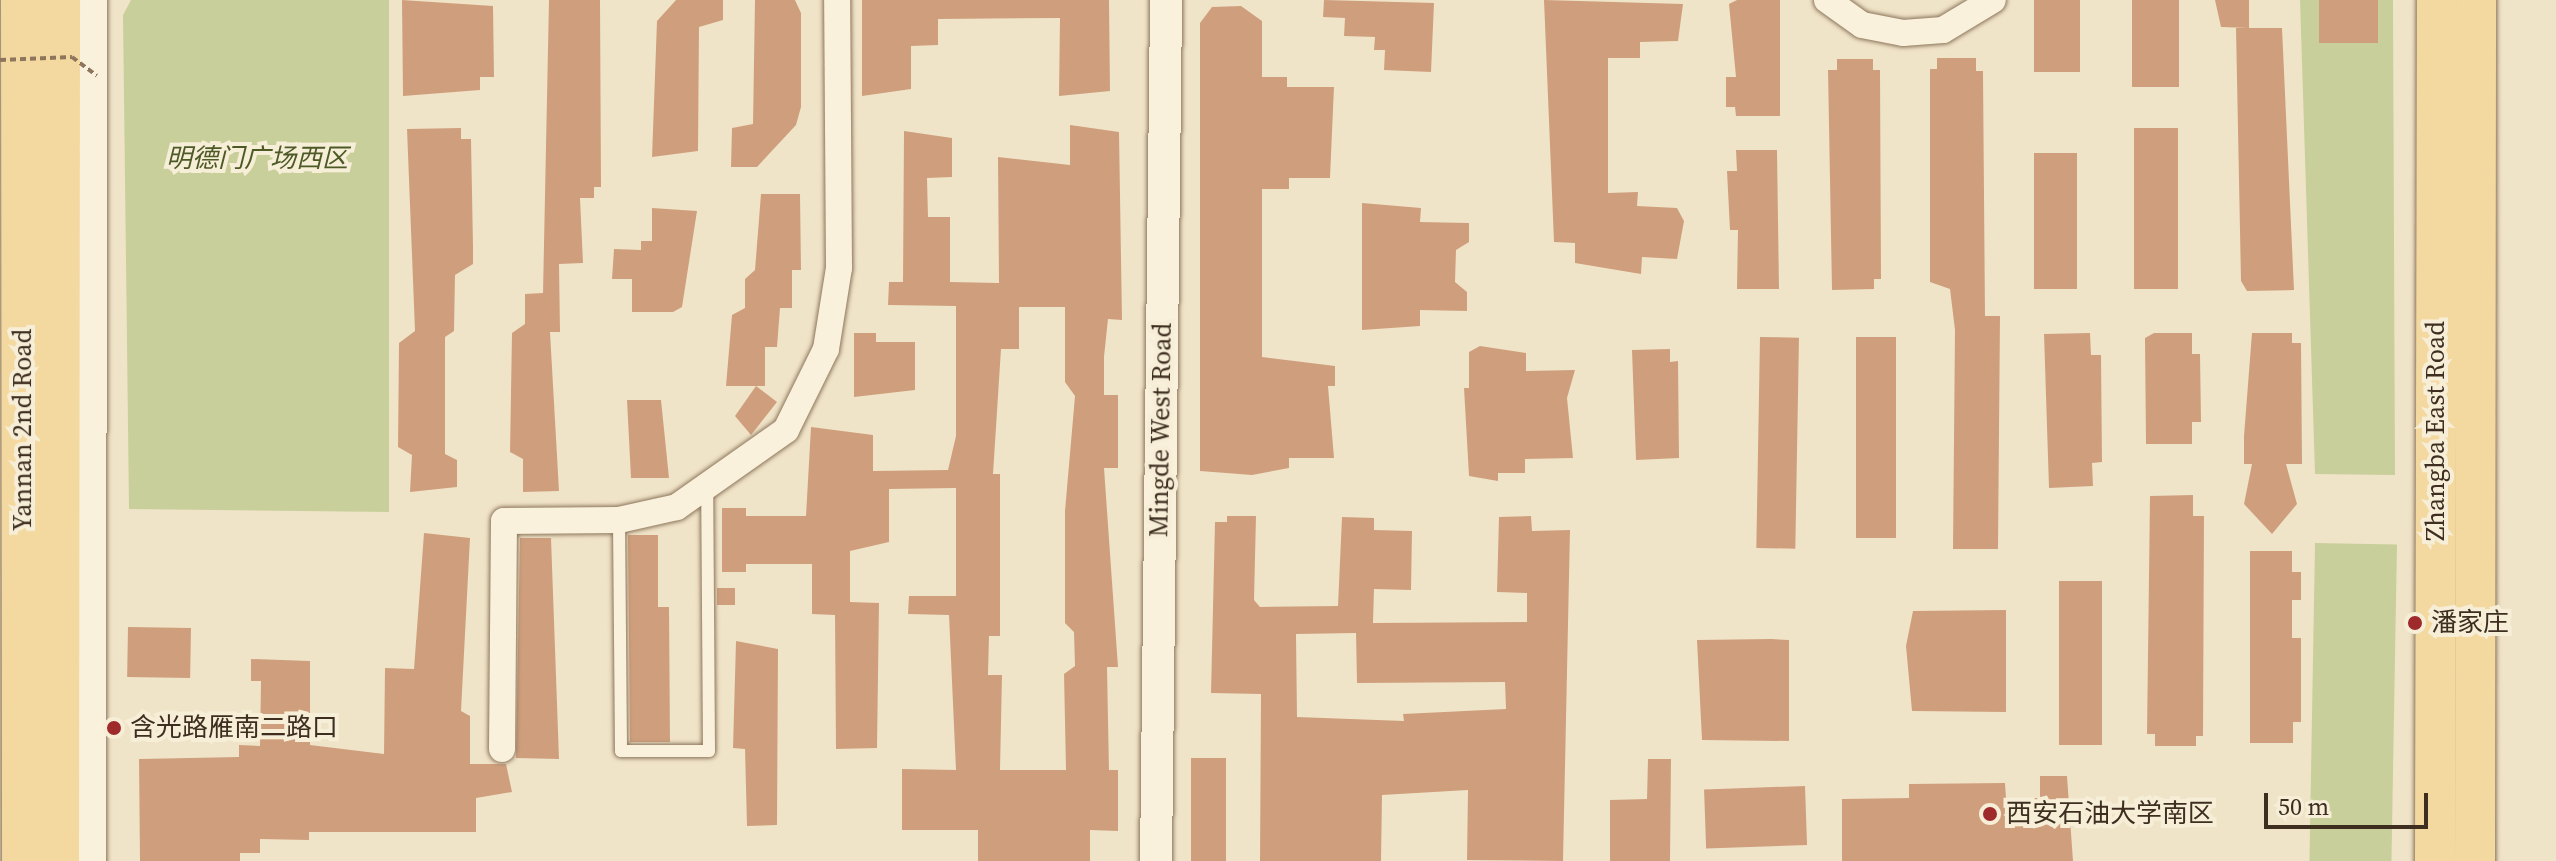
<!DOCTYPE html>
<html>
<head>
<meta charset="utf-8">
<style>
  body { margin:0 }
  #map { position:relative; width:2556px; height:861px; overflow:hidden; background:#f0e4c8; font-family:"Source Serif 4","Noto Sans SC",serif }
  div>[style] { position:absolute }
  .green>* { inset:0; background:#c9cf9b; transform-origin:0 0 }
  .building>* { inset:0; background:#cf9f7d; transform-origin:0 0 }
  .roads { filter:drop-shadow(0 0 2px #8d765c) drop-shadow(0 0 2px #8d765c) }
  .service>* { height:12px; margin:-6px; padding:0 6px; transform-origin:6px; border-radius:6px; background:#faf1dc }
  .minor>* { height:26px; margin:-13px; padding:0 13px; transform-origin:13px; border-radius:13px; background:#faf1dc }
  .tertiary>* { height:32px; margin:-16px; padding:0 16px; transform-origin:16px; border-radius:16px; background:#faf1dc }
  .secondary>* { height:36px; margin:-18px; padding:0 18px; transform-origin:18px; border-radius:18px; background:#faf1dc }
  .primary>* { height:40px; margin:-20px; padding:0 20px; transform-origin:20px; border-radius:20px; background:#f3d9a0 }
  .path-bridge>* { height:4px; margin-top:-2px; transform-origin:0; background:repeating-linear-gradient(90deg,#8d765c 0 6px,transparent 0 10px) }
  .dots>* { width:22px; height:22px; translate:-50% -50%; box-sizing:border-box; border:4px solid #f7eed8; border-radius:50% }
  span { translate:-50% -50%; white-space:nowrap; text-align:center; line-height:1.15; -webkit-text-stroke:8px #f7eed8; paint-order:stroke }
  .park-label { font-size:26px; color:#4d5a26; font-style:italic }
  .street-label { font-size:26px; color:#3d2e20 }
  .poi-label { font-size:26px; color:#3d2e20 }
  .left { translate:0 -50%; text-align:left }
  .scale { position:absolute; left:2264px; top:793px; width:164px; height:36px; box-sizing:border-box; border:4px solid #3d2e20; border-top:0; padding-left:10px; font-size:24px; line-height:28px; white-space:nowrap; color:#3d2e20; -webkit-text-stroke:6px #f7eed8; paint-order:stroke }
</style>
</head>
<body>
<div id="map">
  <div class="green">
    <div style="clip-path:polygon(131px 0,389px 0,389px 512px,129px 509px,123px 15px)"></div>
    <div style="clip-path:polygon(2300px 0,2393px 0,2395px 475px,2315px 474px)"></div>
    <div style="left:2315px;top:543px;width:82px;height:318px;rotate:1deg"></div>
  </div>
  <div class="building">
    <div style="clip-path:polygon(402px 0,493px 6px,494px 77px,480px 77px,480px 90px,403px 96px)"></div>
    <div style="clip-path:polygon(549px 0,600px 0,601px 187px,594px 187px,594px 198px,580px 198px,583px 263px,559px 264px,560px 332px,550px 332px,559px 491px,523px 492px,523px 459px,510px 452px,512px 333px,525px 324px,525px 294px,543px 293px)"></div>
    <div style="clip-path:polygon(676px 0,723px 0,723px 20px,699px 27px,698px 151px,652px 157px,657px 21px)"></div>
    <div style="clip-path:polygon(755px 0,795px 0,801px 13px,801px 107px,796px 125px,757px 167px,731px 167px,732px 128px,753px 124px)"></div>
    <div style="clip-path:polygon(862px 0,1109px 0,1110px 91px,1059px 96px,1060px 18px,938px 19px,938px 45px,911px 46px,911px 89px,862px 96px)"></div>
    <div style="clip-path:polygon(1324px 0,1434px 3px,1431px 72px,1384px 70px,1385px 50px,1374px 50px,1375px 37px,1344px 36px,1345px 18px,1323px 17px)"></div>
    <div style="clip-path:polygon(1544px 0,1683px 4px,1678px 41px,1640px 42px,1640px 58px,1608px 58px,1608px 193px,1638px 192px,1637px 206px,1677px 208px,1684px 221px,1677px 259px,1642px 257px,1641px 274px,1575px 263px,1575px 243px,1554px 242px)"></div>
    <div style="clip-path:polygon(1737px 0,1780px 0,1780px 116px,1736px 116px,1735px 107px,1726px 107px,1726px 77px,1736px 77px,1729px 4px)"></div>
    <div style="left:2034px;top:0;width:46px;height:72px"></div>
    <div style="left:2132px;top:0;width:47px;height:87px"></div>
    <div style="clip-path:polygon(2215px 0,2249px 0,2249px 28px,2221px 27px)"></div>
    <div style="left:2319px;top:0;width:59px;height:43px"></div>
    <div style="clip-path:polygon(1241px 6px,1262px 21px,1262px 77px,1287px 77px,1287px 87px,1334px 87px,1330px 178px,1289px 178px,1289px 189px,1262px 189px,1262px 357px,1335px 366px,1335px 386px,1328px 386px,1334px 458px,1289px 458px,1289px 468px,1252px 475px,1200px 471px,1200px 23px,1212px 7px)"></div>
    <div style="clip-path:polygon(2236px 28px,2282px 28px,2294px 290px,2247px 291px,2241px 281px)"></div>
    <div style="clip-path:polygon(1937px 58px,1976px 58px,1976px 71px,1983px 71px,1985px 316px,2000px 316px,1998px 549px,1953px 549px,1955px 330px,1950px 289px,1930px 282px,1930px 69px,1937px 69px)"></div>
    <div style="clip-path:polygon(1837px 59px,1873px 59px,1873px 70px,1880px 70px,1881px 279px,1874px 279px,1874px 289px,1832px 290px,1828px 70px,1837px 70px)"></div>
    <div style="clip-path:polygon(evenodd,1070px 125px,1119px 132px,1122px 320px,1108px 319px,1104px 357px,1104px 395px,1118px 395px,1118px 468px,1104px 468px,1118px 667px,1107px 667px,1109px 770px,1118px 770px,1118px 831px,1090px 830px,1090px 861px,978px 861px,978px 830px,902px 830px,902px 769px,956px 770px,949px 615px,908px 614px,909px 596px,956px 596px,956px 488px,889px 489px,889px 542px,850px 551px,850px 602px,879px 603px,877px 748px,836px 749px,835px 615px,812px 614px,812px 564px,746px 564px,746px 572px,722px 572px,722px 508px,746px 508px,746px 516px,806px 516px,811px 427px,873px 435px,873px 471px,948px 470px,956px 436px,956px 306px,888px 305px,889px 282px,903px 282px,904px 131px,952px 138px,952px 177px,927px 178px,928px 217px,950px 217px,950px 282px,999px 283px,998px 157px,1070px 165px,1070px 125px,1019px 307px,1065px 307px,1065px 382px,1075px 396px,1065px 511px,1065px 623px,1074px 632px,1075px 666px,1064px 674px,1066px 770px,1000px 770px,1002px 675px,988px 675px,989px 636px,1000px 636px,1000px 474px,993px 474px,1001px 349px,1019px 349px,1019px 307px)"></div>
    <div style="clip-path:polygon(461px 128px,461px 139px,471px 139px,473px 246px,473px 264px,455px 275px,454px 331px,445px 337px,445px 454px,457px 460px,457px 487px,410px 492px,412px 455px,398px 447px,399px 343px,415px 331px,407px 129px)"></div>
    <div style="left:2134px;top:128px;width:44px;height:161px"></div>
    <div style="clip-path:polygon(1736px 150px,1777px 150px,1779px 289px,1737px 289px,1738px 230px,1730px 230px,1727px 171px,1737px 171px)"></div>
    <div style="left:2077px;top:153px;width:136px;height:43px;rotate:90deg"></div>
    <div style="clip-path:polygon(761px 194px,800px 194px,801px 270px,792px 270px,792px 308px,780px 308px,777px 347px,765px 347px,765px 386px,726px 386px,732px 315px,745px 308px,745px 279px,755px 270px)"></div>
    <div style="clip-path:polygon(1362px 203px,1421px 208px,1420px 222px,1469px 223px,1469px 242px,1456px 250px,1455px 282px,1467px 292px,1467px 311px,1420px 310px,1420px 326px,1362px 330px)"></div>
    <div style="clip-path:polygon(652px 208px,697px 211px,682px 307px,673px 312px,632px 312px,632px 279px,612px 279px,614px 249px,641px 250px,641px 241px,652px 241px)"></div>
    <div style="clip-path:polygon(854px 333px,876px 333px,876px 342px,915px 342px,915px 390px,854px 397px)"></div>
    <div style="clip-path:polygon(2090px 333px,2091px 355px,2101px 355px,2102px 462px,2092px 463px,2093px 486px,2049px 488px,2044px 334px)"></div>
    <div style="clip-path:polygon(2154px 333px,2192px 333px,2192px 354px,2200px 354px,2201px 422px,2192px 422px,2192px 444px,2146px 444px,2145px 338px)"></div>
    <div style="clip-path:polygon(2252px 333px,2292px 333px,2292px 343px,2301px 343px,2302px 464px,2286px 464px,2297px 504px,2272px 534px,2244px 504px,2252px 464px,2244px 464px,2244px 436px)"></div>
    <div style="left:1760px;top:337px;width:39px;height:211px;rotate:1deg"></div>
    <div style="left:1856px;top:337px;width:40px;height:201px"></div>
    <div style="clip-path:polygon(1480px 346px,1526px 353px,1526px 371px,1575px 370px,1567px 398px,1573px 458px,1525px 459px,1525px 473px,1498px 473px,1498px 481px,1469px 476px,1464px 388px,1469px 388px,1469px 352px)"></div>
    <div style="clip-path:polygon(1670px 349px,1670px 362px,1678px 361px,1679px 458px,1636px 460px,1632px 350px)"></div>
    <div style="clip-path:polygon(756px 386px,777px 402px,751px 435px,735px 416px)"></div>
    <div style="clip-path:polygon(627px 400px,661px 400px,669px 478px,631px 478px)"></div>
    <div style="clip-path:polygon(2193px 495px,2193px 516px,2204px 516px,2203px 736px,2196px 736px,2196px 746px,2155px 746px,2155px 734px,2147px 734px,2150px 496px)"></div>
    <div style="clip-path:polygon(evenodd,1227px 516px,1256px 516px,1254px 600px,1260px 607px,1338px 606px,1342px 517px,1374px 518px,1374px 530px,1412px 531px,1411px 590px,1374px 589px,1373px 623px,1527px 622px,1527px 593px,1497px 592px,1499px 517px,1531px 516px,1532px 531px,1570px 530px,1563px 861px,1467px 860px,1468px 790px,1382px 795px,1381px 861px,1260px 861px,1261px 694px,1211px 693px,1215px 522px,1227px 522px,1227px 516px,1356px 633px,1357px 683px,1505px 682px,1506px 709px,1403px 714px,1404px 721px,1297px 717px,1296px 634px,1356px 633px)"></div>
    <div style="clip-path:polygon(424px 533px,470px 538px,461px 711px,470px 716px,470px 764px,506px 764px,512px 792px,476px 798px,476px 832px,309px 832px,309px 840px,260px 839px,260px 853px,240px 853px,240px 861px,140px 861px,139px 759px,239px 757px,239px 745px,260px 746px,261px 681px,251px 681px,251px 659px,310px 661px,310px 745px,384px 754px,385px 668px,414px 669px)"></div>
    <div style="clip-path:polygon(628px 535px,658px 535px,658px 607px,669px 607px,670px 742px,630px 742px)"></div>
    <div style="clip-path:polygon(520px 538px,551px 538px,559px 759px,516px 758px)"></div>
    <div style="clip-path:polygon(2250px 551px,2292px 551px,2292px 572px,2301px 572px,2301px 600px,2292px 600px,2292px 638px,2301px 638px,2301px 722px,2293px 722px,2293px 743px,2250px 743px)"></div>
    <div style="left:2059px;top:581px;width:43px;height:164px"></div>
    <div style="left:717px;top:588px;width:18px;height:17px"></div>
    <div style="clip-path:polygon(2006px 610px,2006px 712px,1912px 711px,1906px 646px,1913px 611px)"></div>
    <div style="left:128px;top:627px;width:63px;height:50px;rotate:1deg"></div>
    <div style="clip-path:polygon(1771px 639px,1789px 640px,1789px 741px,1702px 740px,1697px 640px)"></div>
    <div style="clip-path:polygon(736px 641px,778px 649px,777px 825px,747px 826px,745px 749px,733px 748px)"></div>
    <div style="left:1191px;top:758px;width:35px;height:103px"></div>
    <div style="clip-path:polygon(1648px 759px,1671px 759px,1670px 861px,1610px 861px,1610px 800px,1647px 799px)"></div>
    <div style="clip-path:polygon(2040px 776px,2067px 776px,2073px 861px,1842px 861px,1842px 799px,1909px 798px,1909px 784px,2005px 783px,2006px 798px,2040px 798px)"></div>
    <div style="left:1805px;top:786px;width:59px;height:101px;rotate:88deg"></div>
  </div>
  <div class="roads">
    <div class="service">
      <div style="left:619px;top:520px;width:231px;rotate:89.5deg"></div>
      <div style="left:621px;top:751px;width:88px"></div>
      <div style="left:709px;top:751px;width:264px;rotate:-90.4deg"></div>
    </div>
    <div class="minor">
      <div style="left:1827px;top:0;width:43px;rotate:35.5deg"></div>
      <div style="left:1862px;top:25px;width:42px;rotate:11deg"></div>
      <div style="left:1903px;top:33px;width:40px;rotate:-4.3deg"></div>
      <div style="left:1943px;top:30px;width:58px;rotate:-31deg"></div>
      <div style="left:502px;top:749px;width:228px;rotate:-89.5deg"></div>
      <div style="left:504px;top:521px;width:115px;rotate:-0.5deg"></div>
      <div style="left:619px;top:520px;width:59px;rotate:-12.6deg"></div>
      <div style="left:677px;top:507px;width:133px;rotate:-35.2deg"></div>
      <div style="left:786px;top:430px;width:90px;rotate:-63.7deg"></div>
      <div style="left:826px;top:349px;width:82px;rotate:-80.9deg"></div>
      <div style="left:839px;top:268px;width:268px;rotate:-90.4deg"></div>
    </div>
    <div class="tertiary">
      <div style="left:1156px;top:861px;width:861px;rotate:-89.33deg"></div>
    </div>
    <div class="secondary">
      <div style="left:88px;top:861px;width:861px;rotate:-89.93deg"></div>
    </div>
    <div class="primary">
      <div style="left:21px;top:0;width:861px;rotate:89.93deg"></div>
      <div style="left:59px;top:861px;width:861px;rotate:-89.93deg"></div>
      <div style="left:2435px;top:861px;width:861px;rotate:-89.87deg"></div>
      <div style="left:2475px;top:861px;width:861px;rotate:-89.93deg"></div>
    </div>
  </div>
  <div class="path-bridge">
    <div style="left:0;top:60px;width:72px;rotate:-2.4deg"></div>
    <div style="left:72px;top:57px;width:31px;rotate:37deg"></div>
  </div>
  <div class="dots">
    <div style="left:2415px;top:623px;background:#9e2a2b"></div>
    <div style="left:114px;top:728px;background:#9e2a2b"></div>
    <div style="left:1990px;top:814px;background:#9e2a2b"></div>
  </div>
  <div class="park-label">
    <span style="left:257px;top:159px">明德门广场西区</span>
  </div>
  <div class="street-label">
    <span style="left:23px;top:430px;rotate:-90deg">Yannan 2nd Road</span>
    <span style="left:1161px;top:430px;rotate:-89deg">Mingde West Road</span>
    <span style="left:2436px;top:431px;rotate:-90deg">Zhangba East Road</span>
  </div>
  <div class="poi-label">
    <span class="left" style="left:2431px;top:623px">潘家庄</span>
    <span class="left" style="left:130px;top:728px">含光路雁南二路口</span>
    <span class="left" style="left:2006px;top:814px">西安石油大学南区</span>
  </div>
  <div class="scale">50 m</div>
</div>
</body>
</html>
